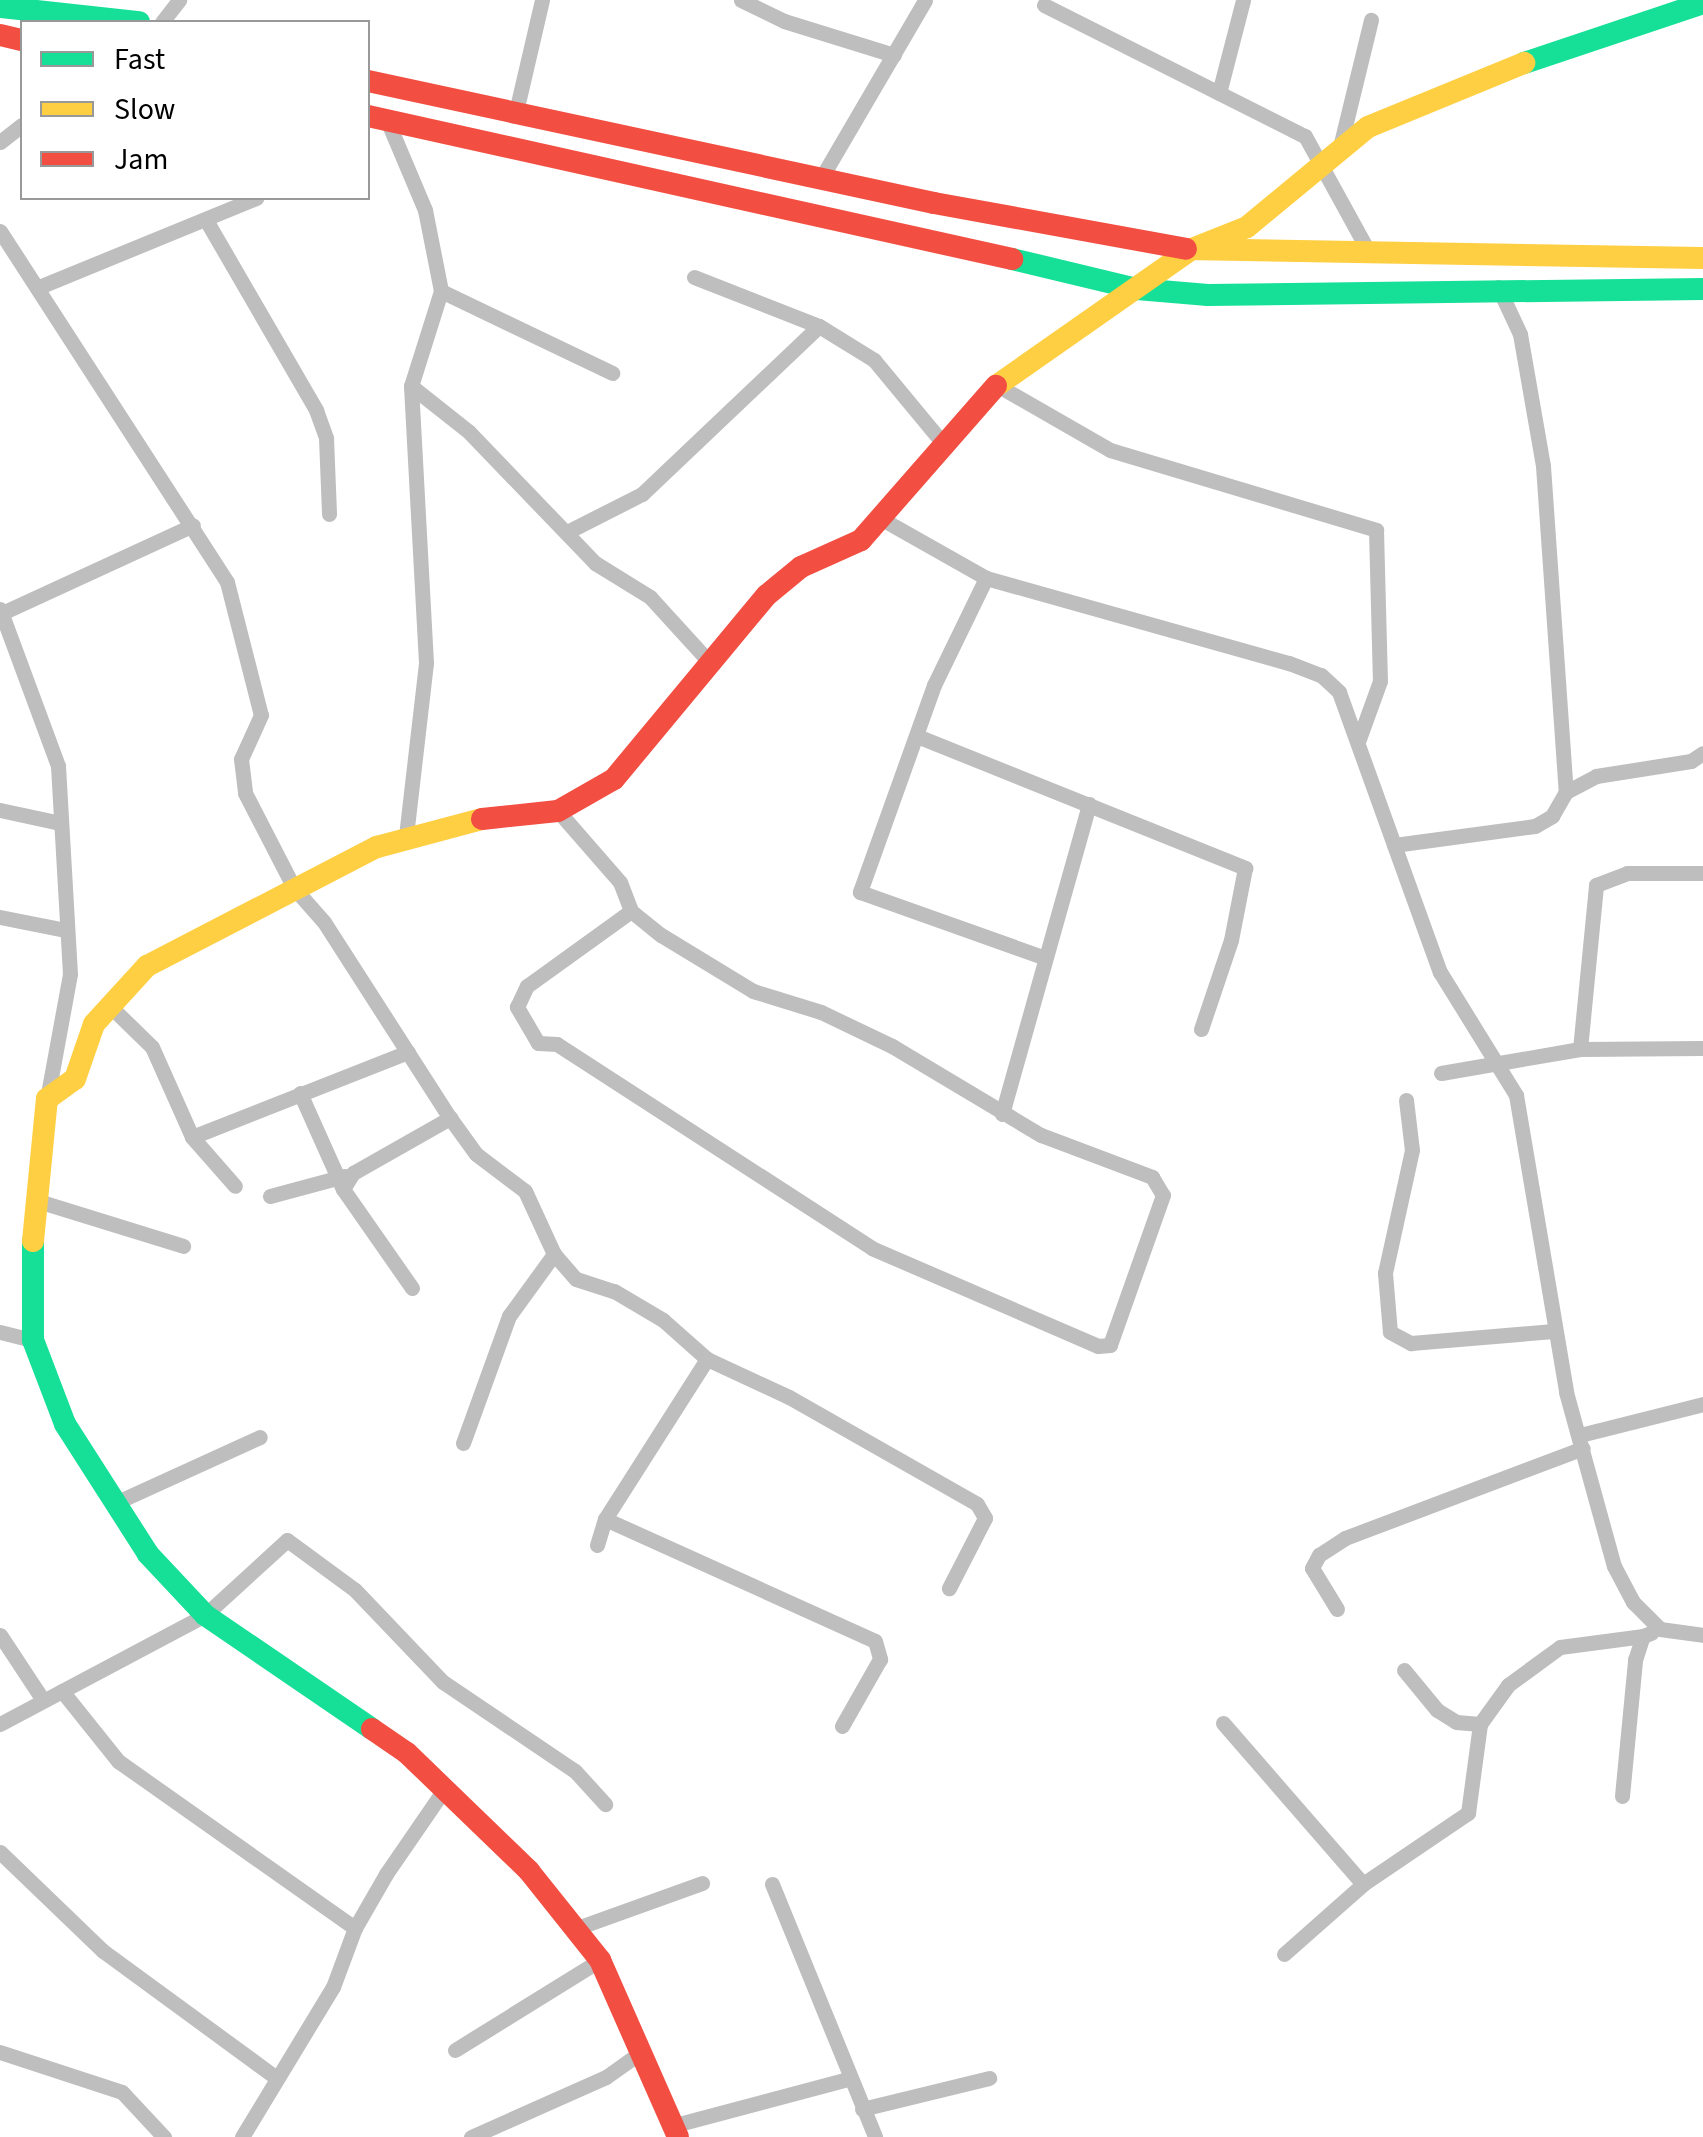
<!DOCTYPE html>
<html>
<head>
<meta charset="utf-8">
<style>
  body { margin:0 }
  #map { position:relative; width:1703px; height:2137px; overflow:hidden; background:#fff; font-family:"Source Sans 3",sans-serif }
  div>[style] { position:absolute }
  .street>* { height:15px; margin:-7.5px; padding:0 7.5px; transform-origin:7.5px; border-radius:7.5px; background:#bebebe }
  .fast>* { height:22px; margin:-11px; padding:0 11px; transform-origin:11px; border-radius:11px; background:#16e098 }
  .slow>* { height:22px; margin:-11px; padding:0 11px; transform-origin:11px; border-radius:11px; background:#ffcf43 }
  .jam>* { height:22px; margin:-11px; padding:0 11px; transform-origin:11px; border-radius:11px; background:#f24e42 }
  span { translate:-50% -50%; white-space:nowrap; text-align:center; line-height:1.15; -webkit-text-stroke:8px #fff; paint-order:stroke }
  .legend { position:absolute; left:20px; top:20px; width:350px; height:180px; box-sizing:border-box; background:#fff; border:2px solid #999; margin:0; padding:12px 18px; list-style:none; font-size:30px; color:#000 }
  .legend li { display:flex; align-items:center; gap:20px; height:50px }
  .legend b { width:50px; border:2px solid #999 }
</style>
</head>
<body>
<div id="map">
  <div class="street">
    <div style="left:741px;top:0;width:48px;rotate:26deg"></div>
    <div style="left:784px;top:21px;width:115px;rotate:17.2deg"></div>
    <div style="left:1044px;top:5px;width:292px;rotate:26.7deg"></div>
    <div style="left:1305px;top:136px;width:135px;rotate:61.2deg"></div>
    <div style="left:162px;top:22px;width:28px;rotate:-52deg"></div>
    <div style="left:1219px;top:93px;width:96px;rotate:-75.5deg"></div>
    <div style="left:515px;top:116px;width:119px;rotate:-76.9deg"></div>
    <div style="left:387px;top:120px;width:98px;rotate:67.1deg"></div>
    <div style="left:425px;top:210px;width:83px;rotate:78.8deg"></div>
    <div style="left:441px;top:291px;width:100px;rotate:107.5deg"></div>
    <div style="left:411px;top:386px;width:277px;rotate:86.9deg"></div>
    <div style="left:426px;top:663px;width:175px;rotate:96.6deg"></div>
    <div style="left:0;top:142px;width:28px;rotate:-38deg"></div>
    <div style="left:1340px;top:147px;width:131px;rotate:-76.3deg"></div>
    <div style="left:820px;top:180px;width:208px;rotate:-59.7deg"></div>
    <div style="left:206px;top:220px;width:220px;rotate:59.9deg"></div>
    <div style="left:316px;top:410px;width:30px;rotate:70deg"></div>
    <div style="left:326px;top:438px;width:76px;rotate:87.7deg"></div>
    <div style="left:0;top:231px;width:418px;rotate:57.1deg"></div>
    <div style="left:227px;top:582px;width:137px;rotate:75.7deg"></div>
    <div style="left:261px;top:715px;width:48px;rotate:114.4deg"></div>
    <div style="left:241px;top:759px;width:34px;rotate:83deg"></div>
    <div style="left:245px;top:793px;width:107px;rotate:62.7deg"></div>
    <div style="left:294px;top:888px;width:45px;rotate:48.6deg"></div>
    <div style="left:324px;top:922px;width:233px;rotate:57.3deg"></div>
    <div style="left:450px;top:1118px;width:44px;rotate:54.2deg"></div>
    <div style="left:476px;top:1154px;width:61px;rotate:37.1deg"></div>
    <div style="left:525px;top:1191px;width:69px;rotate:65.3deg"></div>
    <div style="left:554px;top:1254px;width:33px;rotate:49deg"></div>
    <div style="left:576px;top:1279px;width:40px;rotate:18deg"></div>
    <div style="left:614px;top:1291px;width:57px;rotate:30.6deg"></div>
    <div style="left:663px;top:1320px;width:59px;rotate:41.6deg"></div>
    <div style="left:707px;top:1359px;width:90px;rotate:24.9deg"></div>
    <div style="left:789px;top:1397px;width:216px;rotate:29.6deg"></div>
    <div style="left:977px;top:1504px;width:16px;rotate:60deg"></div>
    <div style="left:985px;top:1518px;width:79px;rotate:117.2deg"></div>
    <div style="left:694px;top:277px;width:134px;rotate:21.4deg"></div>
    <div style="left:819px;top:326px;width:65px;rotate:31.7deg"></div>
    <div style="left:874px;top:360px;width:113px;rotate:50.4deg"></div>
    <div style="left:39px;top:287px;width:235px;rotate:-22.3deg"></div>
    <div style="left:1498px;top:287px;width:52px;rotate:64.9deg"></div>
    <div style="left:1520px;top:334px;width:134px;rotate:80.1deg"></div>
    <div style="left:1543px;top:466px;width:327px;rotate:86deg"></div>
    <div style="left:441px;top:291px;width:190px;rotate:25.6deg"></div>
    <div style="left:997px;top:385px;width:130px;rotate:29.9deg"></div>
    <div style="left:1110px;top:450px;width:278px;rotate:16.7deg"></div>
    <div style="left:1376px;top:530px;width:151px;rotate:88.5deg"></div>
    <div style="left:1380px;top:681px;width:62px;rotate:109.9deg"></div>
    <div style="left:411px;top:386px;width:74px;rotate:38.4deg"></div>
    <div style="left:469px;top:432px;width:182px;rotate:46.1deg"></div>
    <div style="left:595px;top:563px;width:65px;rotate:31.7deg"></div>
    <div style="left:650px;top:597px;width:92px;rotate:47.6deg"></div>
    <div style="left:880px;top:518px;width:122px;rotate:29.5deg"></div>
    <div style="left:986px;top:578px;width:315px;rotate:15.7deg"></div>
    <div style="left:1289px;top:663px;width:34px;rotate:21deg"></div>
    <div style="left:1321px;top:675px;width:25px;rotate:43deg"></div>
    <div style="left:1339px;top:692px;width:298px;rotate:70.2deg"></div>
    <div style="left:1440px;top:972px;width:145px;rotate:58.3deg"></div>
    <div style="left:1516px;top:1095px;width:301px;rotate:80.4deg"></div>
    <div style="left:1566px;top:1392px;width:180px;rotate:74.6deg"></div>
    <div style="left:1614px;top:1566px;width:41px;rotate:62.2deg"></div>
    <div style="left:1633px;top:1602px;width:38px;rotate:45deg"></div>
    <div style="left:1660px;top:1629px;width:43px;rotate:7.9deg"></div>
    <div style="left:569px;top:531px;width:82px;rotate:-26.9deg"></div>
    <div style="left:642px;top:494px;width:244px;rotate:-43.5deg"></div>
    <div style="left:986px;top:578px;width:119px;rotate:115.9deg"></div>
    <div style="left:934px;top:685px;width:220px;rotate:109.7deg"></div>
    <div style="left:860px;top:892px;width:196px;rotate:19.6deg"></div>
    <div style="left:0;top:609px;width:167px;rotate:69.7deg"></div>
    <div style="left:58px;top:766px;width:208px;rotate:86.7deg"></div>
    <div style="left:70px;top:974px;width:127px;rotate:100.4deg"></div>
    <div style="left:2px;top:613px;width:210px;rotate:-24.7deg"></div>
    <div style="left:917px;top:736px;width:354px;rotate:21.9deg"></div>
    <div style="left:1245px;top:868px;width:73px;rotate:101deg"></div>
    <div style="left:1231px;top:940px;width:94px;rotate:108.6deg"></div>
    <div style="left:0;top:810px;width:61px;rotate:12.2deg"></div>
    <div style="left:558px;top:811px;width:94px;rotate:48.9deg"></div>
    <div style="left:620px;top:882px;width:31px;rotate:69deg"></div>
    <div style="left:631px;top:911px;width:38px;rotate:39deg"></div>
    <div style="left:661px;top:935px;width:108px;rotate:31.3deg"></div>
    <div style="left:753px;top:991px;width:71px;rotate:17.2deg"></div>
    <div style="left:821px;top:1012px;width:79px;rotate:25.6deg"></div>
    <div style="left:892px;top:1046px;width:174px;rotate:30.9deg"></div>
    <div style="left:1041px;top:1135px;width:119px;rotate:20.7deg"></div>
    <div style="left:1152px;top:1177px;width:21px;rotate:59deg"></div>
    <div style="left:1163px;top:1195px;width:159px;rotate:109.5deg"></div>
    <div style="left:1110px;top:1345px;width:12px;rotate:175deg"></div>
    <div style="left:1098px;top:1346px;width:246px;rotate:-156.6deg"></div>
    <div style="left:872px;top:1248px;width:375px;rotate:-147.1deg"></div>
    <div style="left:557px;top:1044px;width:19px;rotate:-177deg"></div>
    <div style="left:538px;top:1043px;width:42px;rotate:-120.3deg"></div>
    <div style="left:517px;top:1007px;width:23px;rotate:-65deg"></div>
    <div style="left:527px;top:986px;width:128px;rotate:-35.8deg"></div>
    <div style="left:1394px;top:845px;width:142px;rotate:-7.7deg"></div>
    <div style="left:1535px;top:826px;width:20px;rotate:-30deg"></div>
    <div style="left:1552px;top:816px;width:28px;rotate:-60deg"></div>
    <div style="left:1566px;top:792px;width:34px;rotate:-28deg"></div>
    <div style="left:1596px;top:776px;width:96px;rotate:-9deg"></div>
    <div style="left:1691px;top:761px;width:14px;rotate:-34deg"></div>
    <div style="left:0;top:917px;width:66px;rotate:11.3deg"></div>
    <div style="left:111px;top:1007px;width:57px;rotate:44.3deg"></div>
    <div style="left:152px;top:1047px;width:98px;rotate:66deg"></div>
    <div style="left:192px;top:1137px;width:65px;rotate:48.7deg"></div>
    <div style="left:1580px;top:1049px;width:165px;rotate:-84.4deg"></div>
    <div style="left:1596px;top:885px;width:33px;rotate:-21deg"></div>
    <div style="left:1627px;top:873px;width:76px"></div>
    <div style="left:1441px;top:1073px;width:141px;rotate:-9.8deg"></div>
    <div style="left:1580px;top:1049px;width:123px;rotate:-0.5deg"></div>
    <div style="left:300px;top:1093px;width:105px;rotate:65.9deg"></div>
    <div style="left:1406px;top:1100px;width:50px;rotate:83.2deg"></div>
    <div style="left:1412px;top:1150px;width:126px;rotate:102.4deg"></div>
    <div style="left:1385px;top:1273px;width:59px;rotate:85.2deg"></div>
    <div style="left:1390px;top:1332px;width:24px;rotate:28deg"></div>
    <div style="left:1411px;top:1343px;width:143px;rotate:-4.8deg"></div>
    <div style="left:1002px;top:1114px;width:322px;rotate:-74.3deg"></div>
    <div style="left:192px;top:1137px;width:232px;rotate:-21.5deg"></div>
    <div style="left:270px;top:1196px;width:77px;rotate:-15.1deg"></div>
    <div style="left:38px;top:1201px;width:152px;rotate:17.2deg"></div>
    <div style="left:412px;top:1288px;width:121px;rotate:-124.9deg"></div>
    <div style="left:343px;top:1189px;width:19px;rotate:-58deg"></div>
    <div style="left:353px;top:1173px;width:112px;rotate:-29.6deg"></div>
    <div style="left:0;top:1332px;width:34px;rotate:14deg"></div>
    <div style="left:1580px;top:1435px;width:127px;rotate:-14.1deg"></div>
    <div style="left:463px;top:1443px;width:135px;rotate:-70.1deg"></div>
    <div style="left:509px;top:1316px;width:77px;rotate:-54deg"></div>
    <div style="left:115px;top:1503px;width:159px;rotate:-24.5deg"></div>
    <div style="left:605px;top:1519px;width:296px;rotate:24.3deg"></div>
    <div style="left:875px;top:1641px;width:19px;rotate:74deg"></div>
    <div style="left:880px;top:1659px;width:77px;rotate:119.6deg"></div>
    <div style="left:597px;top:1545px;width:27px;rotate:-73deg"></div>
    <div style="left:605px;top:1519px;width:190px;rotate:-57.5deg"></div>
    <div style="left:1337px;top:1609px;width:48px;rotate:-121.4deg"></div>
    <div style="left:1312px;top:1568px;width:15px;rotate:-62deg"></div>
    <div style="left:1319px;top:1555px;width:31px;rotate:-33deg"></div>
    <div style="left:1345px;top:1538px;width:254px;rotate:-20.7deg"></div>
    <div style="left:0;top:1635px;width:78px;rotate:56.5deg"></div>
    <div style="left:1404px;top:1670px;width:52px;rotate:50.5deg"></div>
    <div style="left:1437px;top:1710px;width:22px;rotate:32deg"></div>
    <div style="left:1456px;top:1722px;width:24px;rotate:5deg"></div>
    <div style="left:62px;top:1691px;width:90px;rotate:51.3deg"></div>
    <div style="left:118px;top:1761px;width:290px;rotate:35.2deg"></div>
    <div style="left:1223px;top:1723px;width:213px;rotate:49deg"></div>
    <div style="left:0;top:1724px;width:232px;rotate:-28deg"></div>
    <div style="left:205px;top:1615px;width:111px;rotate:-42.4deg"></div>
    <div style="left:287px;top:1540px;width:84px;rotate:36.3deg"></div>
    <div style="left:355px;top:1590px;width:127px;rotate:46.3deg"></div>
    <div style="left:443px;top:1682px;width:159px;rotate:34deg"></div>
    <div style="left:575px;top:1771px;width:45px;rotate:47.7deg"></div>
    <div style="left:1622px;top:1796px;width:137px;rotate:-84.5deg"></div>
    <div style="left:1635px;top:1660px;width:25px;rotate:-72deg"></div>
    <div style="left:1643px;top:1636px;width:9px;rotate:-21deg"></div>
    <div style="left:0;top:1852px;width:143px;rotate:43.9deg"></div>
    <div style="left:103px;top:1951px;width:212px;rotate:36.2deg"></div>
    <div style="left:772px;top:1884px;width:273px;rotate:67.8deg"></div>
    <div style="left:577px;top:1928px;width:133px;rotate:-19.8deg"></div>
    <div style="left:1284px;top:1954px;width:106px;rotate:-41.5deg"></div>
    <div style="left:1363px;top:1884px;width:127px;rotate:-34.1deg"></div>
    <div style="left:1468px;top:1813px;width:90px;rotate:-82.3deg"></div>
    <div style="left:1480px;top:1724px;width:48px;rotate:-54.3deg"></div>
    <div style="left:1508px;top:1685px;width:64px;rotate:-36.2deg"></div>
    <div style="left:1560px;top:1647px;width:84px;rotate:-7.5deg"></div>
    <div style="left:455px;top:2050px;width:171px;rotate:-31.8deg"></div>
    <div style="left:0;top:2052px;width:128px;rotate:18.2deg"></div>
    <div style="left:122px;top:2092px;width:62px;rotate:47deg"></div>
    <div style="left:862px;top:2109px;width:131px;rotate:-13.7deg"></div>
    <div style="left:675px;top:2125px;width:179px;rotate:-14.9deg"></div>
    <div style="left:242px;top:2137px;width:175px;rotate:-58.8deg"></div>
    <div style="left:333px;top:1987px;width:63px;rotate:-69.6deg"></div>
    <div style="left:355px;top:1928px;width:62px;rotate:-60.1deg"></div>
    <div style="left:386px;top:1874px;width:101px;rotate:-55.5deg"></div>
    <div style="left:471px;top:2137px;width:148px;rotate:-24deg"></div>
    <div style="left:606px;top:2077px;width:43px;rotate:-35.5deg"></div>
  </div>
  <div class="fast">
    <div style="left:0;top:7px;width:140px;rotate:6.2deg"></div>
    <div style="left:1524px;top:63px;width:189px;rotate:-18.5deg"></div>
    <div style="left:1012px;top:259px;width:129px;rotate:13.5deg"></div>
    <div style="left:1137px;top:289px;width:71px;rotate:4.8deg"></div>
    <div style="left:1208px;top:295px;width:495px;rotate:-0.7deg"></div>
    <div style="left:33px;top:1241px;width:99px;rotate:90deg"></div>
    <div style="left:33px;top:1340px;width:90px;rotate:69.1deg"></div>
    <div style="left:65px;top:1424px;width:154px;rotate:57.4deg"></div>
    <div style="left:148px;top:1554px;width:83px;rotate:46.9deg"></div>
    <div style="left:205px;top:1615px;width:202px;rotate:34.3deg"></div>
  </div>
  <div class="slow">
    <div style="left:1186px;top:249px;width:517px;rotate:1deg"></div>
    <div style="left:996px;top:386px;width:239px;rotate:-35deg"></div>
    <div style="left:1192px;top:249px;width:59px;rotate:-21.8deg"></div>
    <div style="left:1247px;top:227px;width:157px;rotate:-39.6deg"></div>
    <div style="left:1368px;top:127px;width:169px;rotate:-22.3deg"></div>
    <div style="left:33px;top:1241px;width:143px;rotate:-84.4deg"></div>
    <div style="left:47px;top:1099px;width:34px;rotate:-36deg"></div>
    <div style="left:75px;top:1079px;width:58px;rotate:-70.9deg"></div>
    <div style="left:94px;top:1024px;width:79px;rotate:-47.6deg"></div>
    <div style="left:147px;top:966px;width:259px;rotate:-27.4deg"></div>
    <div style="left:377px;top:847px;width:109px;rotate:-14.9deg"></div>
  </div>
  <div class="jam">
    <div style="left:0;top:35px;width:23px;rotate:13deg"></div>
    <div style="left:368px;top:81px;width:579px;rotate:12.16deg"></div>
    <div style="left:934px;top:203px;width:256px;rotate:10.3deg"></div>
    <div style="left:368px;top:116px;width:660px;rotate:12.52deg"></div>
    <div style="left:482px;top:819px;width:76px;rotate:-6deg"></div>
    <div style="left:558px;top:811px;width:64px;rotate:-29.7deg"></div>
    <div style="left:614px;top:779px;width:239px;rotate:-50.3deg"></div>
    <div style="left:767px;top:595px;width:44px;rotate:-39.5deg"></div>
    <div style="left:801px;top:567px;width:66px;rotate:-24.2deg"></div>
    <div style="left:861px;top:540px;width:205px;rotate:-48.8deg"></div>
    <div style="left:372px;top:1729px;width:42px;rotate:34.4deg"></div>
    <div style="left:407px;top:1753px;width:170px;rotate:44deg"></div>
    <div style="left:529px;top:1871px;width:114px;rotate:51.4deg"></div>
    <div style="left:600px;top:1960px;width:193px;rotate:66.2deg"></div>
  </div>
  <ul class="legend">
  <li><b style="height:12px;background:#16e098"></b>Fast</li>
  <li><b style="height:12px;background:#ffcf43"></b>Slow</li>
  <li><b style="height:12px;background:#f24e42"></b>Jam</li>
  </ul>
</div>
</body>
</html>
